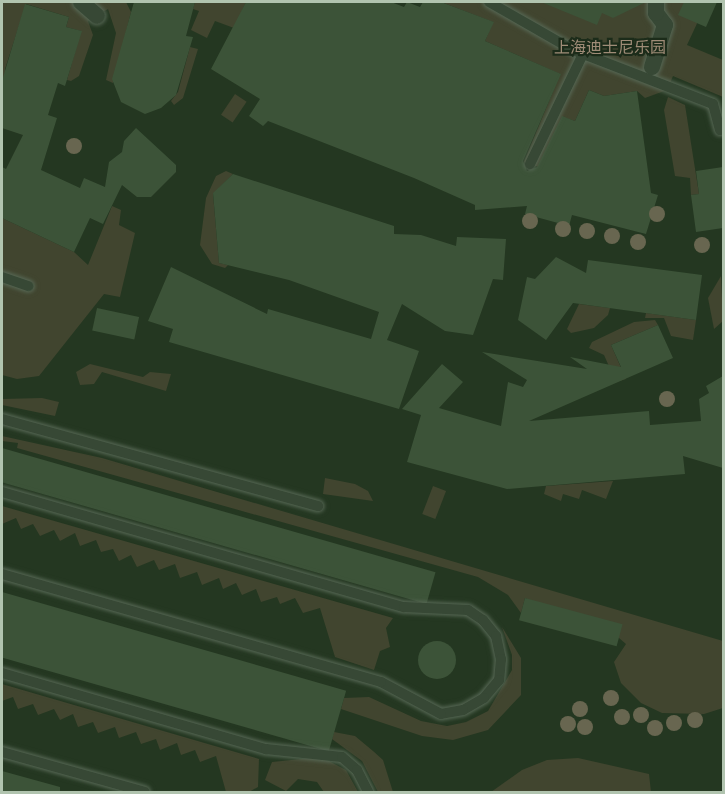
<!DOCTYPE html>
<html>
<head>
<meta charset="utf-8">
<style>
  body { margin:0 }
  #map { position:relative; width:725px; height:794px; overflow:hidden; background:#243721; font-family:"Work Sans","Noto Sans SC",sans-serif }
  div>[style] { position:absolute }
  .green>* { inset:0; background:#41452f; transform-origin:0 0 }
  .building>* { inset:0; background:#3c5338; transform-origin:0 0 }
  .round { border-radius:50% }
  .roads { filter:drop-shadow(0 0 2px #576855) drop-shadow(0 0 2px #576855) }
  .service>* { height:10px; margin:-5px; padding:0 5px; transform-origin:5px; border-radius:5px; background:#374835 }
  .pedestrian>* { height:16px; margin:-8px; padding:0 8px; transform-origin:8px; border-radius:8px; background:#374835 }
  .trees>* { width:16px; height:16px; margin:-8px; border-radius:50%; background:#686650 }
  span { translate:-50% -50%; white-space:nowrap; text-align:center; line-height:1.15; -webkit-text-stroke:4.5px #1c2c1a; paint-order:stroke }
  .park-label { font-size:16px; color:#9f8c77 }
  .frame { position:absolute; inset:0; border:3px solid #b1c4af; pointer-events:none }
</style>
</head>
<body>
<div id="map">
  <div class="green">
    <div style="clip-path:polygon(2px 2px,126px 2px,131px 12px,113px 83px,106px 80px,116px 33px,108px 9px,88px 21px,93px 35px,79px 76px,71px 81px,67px 80px,81px 31px,66px 27px,69px 17px,26px 4px,5px 69px,13px 102px,2px 99px)"></div>
    <div style="clip-path:polygon(195px 2px,246px 2px,234px 28px,215px 21px,207px 38px,191px 30px,199px 11px,193px 9px)"></div>
    <div style="clip-path:polygon(441px 2px,707px 2px,687px 45px,723px 60px,723px 97px,673px 76px,667px 90px,645px 98px,637px 91px,604px 96px,589px 90px,575px 121px,566px 118px,539px 167px,524px 162px,560px 74px,485px 41px,493px 22px)"></div>
    <div style="clip-path:polygon(190px 47px,198px 49px,183px 98px,174px 105px,171px 101px,178px 92px)"></div>
    <div style="left:235px;top:94px;width:14px;height:25px;rotate:34deg"></div>
    <div style="clip-path:polygon(668px 97px,685px 105px,699px 194px,691px 195px,690px 178px,675px 176px,664px 110px)"></div>
    <div style="clip-path:polygon(226px 171px,233px 174px,213px 194px,219px 263px,228px 265px,225px 268px,212px 264px,200px 245px,206px 198px,216px 176px)"></div>
    <div style="clip-path:polygon(112px 206px,121px 210px,119px 225px,135px 233px,120px 297px,104px 294px,39px 376px,17px 379px,2px 375px,2px 218px,74px 252px,88px 265px)"></div>
    <div style="clip-path:polygon(721px 276px,723px 321px,714px 329px,708px 298px)"></div>
    <div style="clip-path:polygon(579px 304px,610px 308px,608px 315px,594px 328px,571px 333px,567px 329px)"></div>
    <div style="clip-path:polygon(646px 313px,696px 320px,693px 340px,671px 336px,664px 318px,645px 318px)"></div>
    <div style="clip-path:polygon(655px 320px,658px 325px,611px 345px,626px 379px,616px 382px,604px 355px,589px 348px,592px 342px,634px 322px)"></div>
    <div style="clip-path:polygon(90px 364px,143px 377px,150px 372px,171px 374px,166px 391px,102px 372px,94px 384px,80px 385px,76px 372px)"></div>
    <div style="clip-path:polygon(42px 398px,59px 402px,55px 416px,2px 405px,2px 399px)"></div>
    <div style="clip-path:polygon(2px 436px,102px 458px,723px 641px,723px 708px,704px 714px,662px 713px,641px 703px,621px 683px,614px 662px,626px 644px,619px 638px,525px 598px,521px 613px,508px 595px,478px 577px,17px 448px,18px 443px,2px 441px)"></div>
    <div style="clip-path:polygon(325px 478px,355px 484px,368px 491px,373px 501px,323px 494px)"></div>
    <div style="clip-path:polygon(613px 481px,606px 499px,582px 490px,579px 499px,563px 494px,561px 501px,544px 494px,546px 486px)"></div>
    <div style="left:433px;top:486px;width:14px;height:30px;rotate:21deg"></div>
    <div style="clip-path:polygon(2px 506px,393px 618px,386px 628px,390px 647px,380px 651px,374px 670px,335px 657px,320px 608px,303px 613px,295px 598px,280px 604px,277px 597px,261px 602px,256px 589px,242px 595px,236px 583px,223px 589px,219px 578px,202px 585px,197px 572px,180px 578px,175px 564px,159px 570px,154px 560px,137px 567px,131px 555px,119px 561px,113px 549px,101px 552px,96px 540px,80px 546px,75px 533px,60px 541px,54px 530px,40px 536px,33px 524px,21px 529px,16px 518px,2px 524px)"></div>
    <div style="clip-path:polygon(502px 627px,521px 658px,521px 695px,488px 730px,453px 740px,422px 736px,341px 709px,344px 698px,369px 697px,421px 721px,447px 726px,466px 722px,488px 711px,512px 670px,512px 655px)"></div>
    <div style="clip-path:polygon(2px 684px,259px 759px,258px 787px,249px 792px,226px 792px,216px 756px,200px 762px,195px 750px,181px 755px,177px 743px,160px 750px,156px 739px,141px 744px,136px 732px,119px 738px,115px 727px,98px 733px,93px 722px,78px 727px,73px 714px,60px 720px,54px 709px,38px 715px,33px 704px,18px 709px,13px 697px,2px 701px)"></div>
    <div style="clip-path:polygon(334px 732px,355px 736px,373px 751px,383px 760px,393px 792px,378px 792px,362px 761px,332px 739px)"></div>
    <div style="clip-path:polygon(321px 757px,346px 770px,358px 792px,324px 792px,317px 782px,298px 779px,286px 791px,265px 780px,272px 762px)"></div>
    <div style="clip-path:polygon(578px 758px,649px 774px,651px 792px,491px 792px,522px 770px,547px 760px)"></div>
  </div>
  <div class="building">
    <div style="clip-path:polygon(134px 2px,195px 2px,186px 36px,193px 37px,176px 95px,161px 108px,145px 114px,121px 102px,112px 79px)"></div>
    <div style="clip-path:polygon(246px 2px,391px 2px,404px 7px,407px 2px,420px 7px,423px 2px,441px 2px,494px 22px,485px 41px,561px 74px,523px 161px,527px 171px,537px 167px,562px 116px,575px 121px,589px 90px,604px 96px,637px 91px,651px 193px,658px 195px,646px 234px,572px 215px,569px 226px,525px 214px,527px 206px,475px 210px,475px 205px,414px 178px,268px 121px,263px 126px,249px 116px,260px 99px,211px 69px)"></div>
    <div style="clip-path:polygon(541px 2px,646px 2px,613px 18px,602px 13px,597px 25px)"></div>
    <div style="clip-path:polygon(684px 2px,717px 2px,706px 27px,678px 15px)"></div>
    <div style="clip-path:polygon(25px 4px,69px 17px,66px 27px,82px 31px,65px 86px,58px 83px,48px 115px,57px 118px,41px 170px,80px 188px,84px 178px,105px 187px,109px 162px,122px 152px,124px 141px,136px 128px,176px 165px,176px 172px,151px 197px,137px 197px,122px 185px,103px 224px,90px 218px,74px 252px,2px 218px,2px 167px,6px 169px,23px 135px,2px 128px,2px 81px)"></div>
    <div style="clip-path:polygon(723px 167px,723px 228px,696px 232px,691px 195px,699px 194px,696px 171px)"></div>
    <div style="clip-path:polygon(233px 174px,394px 226px,394px 234px,421px 235px,456px 246px,457px 237px,506px 239px,503px 280px,493px 279px,473px 335px,445px 331px,402px 304px,387px 340px,419px 351px,399px 409px,169px 342px,173px 329px,148px 321px,171px 267px,267px 314px,268px 309px,371px 339px,379px 312px,289px 280px,219px 263px,213px 193px)"></div>
    <div style="clip-path:polygon(556px 257px,586px 273px,588px 260px,702px 275px,696px 320px,573px 303px,546px 340px,518px 320px,527px 277px,535px 279px)"></div>
    <div style="left:97px;top:308px;width:43px;height:23px;rotate:12deg"></div>
    <div style="clip-path:polygon(658px 325px,673px 358px,529px 421px,649px 411px,650px 425px,701px 421px,699px 399px,709px 393px,706px 386px,723px 376px,723px 468px,683px 456px,685px 474px,507px 489px,407px 462px,421px 415px,402px 409px,442px 364px,463px 382px,439px 408px,501px 426px,508px 382px,523px 387px,527px 380px,482px 352px,587px 369px,570px 357px,621px 367px,611px 345px)"></div>
    <div style="left:2px;top:448px;width:451px;height:33px;rotate:16deg"></div>
    <div style="left:2px;top:592px;width:358px;height:63px;rotate:16deg"></div>
    <div style="left:525px;top:598px;width:101px;height:23px;rotate:15deg"></div>
    <div class="round" style="left:418px;top:641px;width:38px;height:38px"></div>
    <div style="clip-path:polygon(2px 771px,60px 787px,60px 792px,2px 792px)"></div>
  </div>
  <div class="roads">
    <div class="service">
      <div style="left:489px;top:2px;width:97px;rotate:29.7deg"></div>
      <div style="left:573px;top:50px;width:150px;rotate:21.1deg"></div>
      <div style="left:713px;top:104px;width:27px;rotate:75deg"></div>
      <div style="left:530px;top:164px;width:122px;rotate:-64.3deg"></div>
      <div style="left:2px;top:277px;width:28px;rotate:19deg"></div>
      <div style="left:2px;top:419px;width:328px;rotate:15.4deg"></div>
      <div style="left:2px;top:492px;width:418px;rotate:16deg"></div>
      <div style="left:404px;top:607px;width:64px;rotate:2.7deg"></div>
      <div style="left:468px;top:610px;width:18px;rotate:34deg"></div>
      <div style="left:483px;top:620px;width:21px;rotate:51deg"></div>
      <div style="left:496px;top:636px;width:24px;rotate:78deg"></div>
      <div style="left:501px;top:659px;width:21px;rotate:95deg"></div>
      <div style="left:499px;top:680px;width:23px;rotate:130deg"></div>
      <div style="left:484px;top:698px;width:24px;rotate:150deg"></div>
      <div style="left:463px;top:710px;width:22px;rotate:170deg"></div>
      <div style="left:441px;top:714px;width:68px;rotate:-151.9deg"></div>
      <div style="left:381px;top:682px;width:394px;rotate:-164.1deg"></div>
      <div style="left:2px;top:673px;width:275px;rotate:16.1deg"></div>
      <div style="left:266px;top:749px;width:76px;rotate:6deg"></div>
      <div style="left:342px;top:757px;width:20px;rotate:41deg"></div>
      <div style="left:357px;top:770px;width:25px;rotate:63deg"></div>
      <div style="left:2px;top:752px;width:148px;rotate:15.6deg"></div>
    </div>
    <div class="pedestrian">
      <div style="left:81px;top:2px;width:21px;rotate:41deg"></div>
      <div style="left:652px;top:67px;width:44px;rotate:-72.8deg"></div>
      <div style="left:665px;top:25px;width:15px;rotate:-127deg"></div>
      <div style="left:656px;top:13px;width:11px;rotate:-90deg"></div>
    </div>
  </div>
  <div class="trees">
    <div style="left:74px;top:146px"></div>
    <div style="left:657px;top:214px"></div>
    <div style="left:530px;top:221px"></div>
    <div style="left:563px;top:229px"></div>
    <div style="left:587px;top:231px"></div>
    <div style="left:612px;top:236px"></div>
    <div style="left:638px;top:242px"></div>
    <div style="left:702px;top:245px"></div>
    <div style="left:667px;top:399px"></div>
    <div style="left:611px;top:698px"></div>
    <div style="left:580px;top:709px"></div>
    <div style="left:641px;top:715px"></div>
    <div style="left:622px;top:717px"></div>
    <div style="left:695px;top:720px"></div>
    <div style="left:674px;top:723px"></div>
    <div style="left:568px;top:724px"></div>
    <div style="left:585px;top:727px"></div>
    <div style="left:655px;top:728px"></div>
  </div>
  <div class="park-label">
    <span style="left:610px;top:48px">上海迪士尼乐园</span>
  </div>
  <div class="frame"></div>
</div>
</body>
</html>
